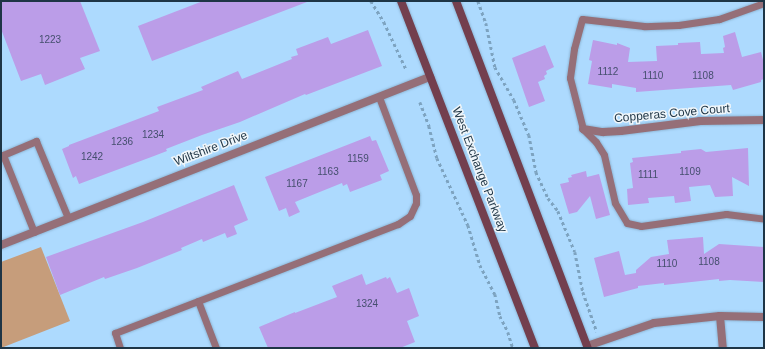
<!DOCTYPE html>
<html>
<head>
<meta charset="utf-8">
<style>
  body { margin:0 }
  #map { position:relative; width:765px; height:349px; overflow:hidden; background:#addafe; font-family:Arial,sans-serif }
  div>[style] { position:absolute }
  .green>* { inset:0; background:#c69d7b }
  .building>* { inset:0; background:#bb9de8 }
  .path>* { height:2.5px; margin-top:-1.25px; transform-origin:0; background:repeating-linear-gradient(90deg,#7da3c0 0 3px,transparent 0 6px) }
  .roads { filter:drop-shadow(0 0 1px #8eb6d6) drop-shadow(0 0 1px #8eb6d6) }
  .lane>* { height:7px; margin:-3.5px; padding:0 3.5px; transform-origin:3.5px; border-radius:3.5px; background:#956f78 }
  .street>* { height:8px; margin:-4px; padding:0 4px; transform-origin:4px; border-radius:4px; background:#956f78 }
  .secondary>* { height:8px; margin:-4px; padding:0 4px; transform-origin:4px; border-radius:4px; background:#733f4e }
  span { translate:-50% -50%; white-space:nowrap; text-align:center; line-height:1.15; -webkit-text-stroke:3px #f0f6fa; paint-order:stroke }
  .number-label { font-size:10px; color:#454f6e }
  .number-label span { -webkit-text-stroke-width:0 }
  .street-label { font-size:12px; color:#1e3546 }
  .frame { position:absolute; inset:0; border:2px solid #1e3546; pointer-events:none }
</style>
</head>
<body>
<div id="map">
  <div class="green">
    <div style="clip-path:polygon(41px 247px,70px 321px,1px 348px,1px 262px)"></div>
  </div>
  <div class="building">
    <div style="clip-path:polygon(1px 1px,80px 1px,100px 51px,80px 58px,85px 69px,45px 85px,41px 74px,21px 81px,1px 29px)"></div>
    <div style="clip-path:polygon(203px 1px,306px 1px,307px 2px,152px 61px,138px 26px)"></div>
    <div style="clip-path:polygon(368px 30px,382px 66px,306px 95px,305px 94px,240px 122px,202px 135px,166px 149px,167px 151px,154px 156px,79px 184px,76px 176px,73px 178px,62px 149px,69px 146px,69px 145px,159px 111px,157px 107px,203px 90px,201px 87px,238px 71px,242px 79px,292px 59px,291px 57px,298px 55px,296px 49px,328px 37px,331px 44px)"></div>
    <div style="clip-path:polygon(735px 32px,742px 57px,761px 52px,764px 64px,764px 79px,761px 80px,761px 82px,733px 90px,731px 85px,636px 92px,636px 88px,612px 84px,612px 88px,588px 84px,592px 61px,589px 60px,593px 40px,617px 45px,617px 43px,630px 48px,628px 62px,657px 61px,656px 46px,678px 45px,678px 43px,700px 42px,701px 54px,724px 53px,723px 48px,725px 47px,723px 36px)"></div>
    <div style="clip-path:polygon(545px 45px,554px 67px,546px 71px,547px 74px,544px 76px,545px 79px,538px 82px,545px 101px,529px 107px,512px 58px)"></div>
    <div style="clip-path:polygon(370px 136px,372px 141px,376px 140px,389px 171px,380px 175px,382px 180px,350px 192px,347px 184px,343px 186px,342px 183px,295px 202px,300px 212px,289px 217px,286px 208px,279px 211px,265px 177px)"></div>
    <div style="clip-path:polygon(748px 148px,749px 186px,732px 177px,733px 196px,715px 197px,710px 185px,689px 187px,691px 201px,675px 203px,674px 196px,648px 198px,649px 203px,628px 205px,627px 189px,633px 188px,630px 163px,633px 162px,632px 158px,681px 153px,681px 151px,701px 149px,706px 152px)"></div>
    <div style="clip-path:polygon(586px 171px,587px 177px,599px 174px,610px 215px,596px 219px,590px 196px,577px 212px,569px 214px,560px 184px,569px 182px,568px 178px,572px 177px,571px 175px)"></div>
    <div style="clip-path:polygon(234px 185px,248px 220px,234px 226px,237px 234px,227px 238px,225px 233px,203px 242px,202px 239px,181px 248px,182px 250px,137px 268px,105px 279px,104px 277px,60px 295px,46px 257px,143px 222px)"></div>
    <div style="clip-path:polygon(703px 237px,704px 254px,719px 244px,764px 247px,764px 282px,730px 280px,719px 281px,719px 279px,664px 285px,664px 283px,638px 286px,638px 288px,604px 297px,594px 258px,619px 251px,625px 275px,636px 273px,636px 270px,651px 257px,669px 254px,667px 240px)"></div>
    <div style="clip-path:polygon(362px 274px,366px 285px,386px 277px,387px 279px,390px 277px,397px 293px,409px 288px,419px 316px,407px 321px,415px 342px,400px 348px,268px 348px,259px 327px,295px 312px,295px 313px,337px 297px,332px 286px)"></div>
  </div>
  <div class="path">
    <div style="left:371px;top:1px;width:25px;rotate:58deg"></div>
    <div style="left:384px;top:22px;width:52px;rotate:64.9deg"></div>
    <div style="left:478px;top:1px;width:23px;rotate:70deg"></div>
    <div style="left:486px;top:23px;width:45px;rotate:78.4deg"></div>
    <div style="left:495px;top:67px;width:38px;rotate:60deg"></div>
    <div style="left:514px;top:100px;width:38px;rotate:67deg"></div>
    <div style="left:529px;top:135px;width:38px;rotate:79deg"></div>
    <div style="left:536px;top:172px;width:29px;rotate:65deg"></div>
    <div style="left:548px;top:198px;width:16px;rotate:52deg"></div>
    <div style="left:558px;top:211px;width:44px;rotate:67.5deg"></div>
    <div style="left:575px;top:252px;width:41px;rotate:78.7deg"></div>
    <div style="left:583px;top:292px;width:42px;rotate:70.7deg"></div>
    <div style="left:420px;top:102px;width:26px;rotate:69deg"></div>
    <div style="left:429px;top:126px;width:33px;rotate:76deg"></div>
    <div style="left:437px;top:158px;width:74px;rotate:65.2deg"></div>
    <div style="left:468px;top:225px;width:42px;rotate:73.3deg"></div>
    <div style="left:480px;top:265px;width:33px;rotate:63deg"></div>
    <div style="left:495px;top:294px;width:23px;rotate:77deg"></div>
    <div style="left:500px;top:316px;width:18px;rotate:63deg"></div>
    <div style="left:508px;top:332px;width:17px;rotate:73deg"></div>
  </div>
  <div class="roads">
    <div class="lane">
      <div style="left:764px;top:3px;width:48px;rotate:160.4deg"></div>
      <div style="left:719px;top:19px;width:41px;rotate:171.7deg"></div>
      <div style="left:678px;top:25px;width:34px;rotate:178deg"></div>
      <div style="left:644px;top:26px;width:62px;rotate:-173.6deg"></div>
      <div style="left:582px;top:19px;width:31px;rotate:105deg"></div>
      <div style="left:574px;top:49px;width:29px;rotate:98deg"></div>
      <div style="left:570px;top:78px;width:53px;rotate:75.7deg"></div>
      <div style="left:583px;top:129px;width:18px;rotate:45deg"></div>
      <div style="left:596px;top:142px;width:15px;rotate:58deg"></div>
      <div style="left:604px;top:155px;width:49px;rotate:77.1deg"></div>
      <div style="left:615px;top:203px;width:23px;rotate:59deg"></div>
      <div style="left:627px;top:223px;width:14px;rotate:12deg"></div>
      <div style="left:641px;top:226px;width:86px;rotate:-8deg"></div>
      <div style="left:726px;top:214px;width:38px;rotate:7deg"></div>
      <div style="left:34px;top:232px;width:83px;rotate:-111.9deg"></div>
      <div style="left:3px;top:155px;width:36px;rotate:-23deg"></div>
      <div style="left:36px;top:141px;width:83px;rotate:67.4deg"></div>
      <div style="left:198px;top:301px;width:50px;rotate:69deg"></div>
      <div style="left:120px;top:348px;width:16px;rotate:-108deg"></div>
      <div style="left:115px;top:333px;width:303px;rotate:-21.1deg"></div>
      <div style="left:398px;top:224px;width:14px;rotate:-34deg"></div>
      <div style="left:410px;top:216px;width:14px;rotate:-65deg"></div>
      <div style="left:416px;top:203px;width:8px;rotate:-90deg"></div>
      <div style="left:416px;top:195px;width:105px;rotate:-110.7deg"></div>
    </div>
    <div class="street">
      <div style="left:583px;top:129px;width:20px;rotate:9deg"></div>
      <div style="left:603px;top:132px;width:18px;rotate:-3deg"></div>
      <div style="left:621px;top:131px;width:80px;rotate:-7.2deg"></div>
      <div style="left:700px;top:121px;width:64px;rotate:-0.9deg"></div>
      <div style="left:1px;top:245px;width:461px;rotate:-21.4deg"></div>
      <div style="left:720px;top:316px;width:32px;rotate:85deg"></div>
      <div style="left:587px;top:346px;width:71px;rotate:-18.9deg"></div>
      <div style="left:654px;top:323px;width:66px;rotate:-6.1deg"></div>
      <div style="left:720px;top:316px;width:44px;rotate:1.3deg"></div>
    </div>
    <div class="secondary">
      <div style="left:401px;top:1px;width:372px;rotate:68.9deg"></div>
      <div style="left:456px;top:1px;width:371px;rotate:69.2deg"></div>
    </div>
  </div>
  <div class="number-label">
    <span style="left:50px;top:40px">1223</span>
    <span style="left:608px;top:72px">1112</span>
    <span style="left:653px;top:76px">1110</span>
    <span style="left:703px;top:76px">1108</span>
    <span style="left:153px;top:135px">1234</span>
    <span style="left:122px;top:142px">1236</span>
    <span style="left:92px;top:157px">1242</span>
    <span style="left:358px;top:159px">1159</span>
    <span style="left:328px;top:172px">1163</span>
    <span style="left:690px;top:172px">1109</span>
    <span style="left:648px;top:175px">1111</span>
    <span style="left:297px;top:184px">1167</span>
    <span style="left:709px;top:262px">1108</span>
    <span style="left:667px;top:264px">1110</span>
    <span style="left:367px;top:304px">1324</span>
  </div>
  <div class="street-label">
    <span style="left:672px;top:114px;rotate:-5deg">Copperas Cove Court</span>
    <span style="left:211px;top:149px;rotate:-21deg">Wiltshire Drive</span>
    <span style="left:479px;top:170px;rotate:69deg">West Exchange Parkway</span>
  </div>
  <div class="frame"></div>
</div>
</body>
</html>
